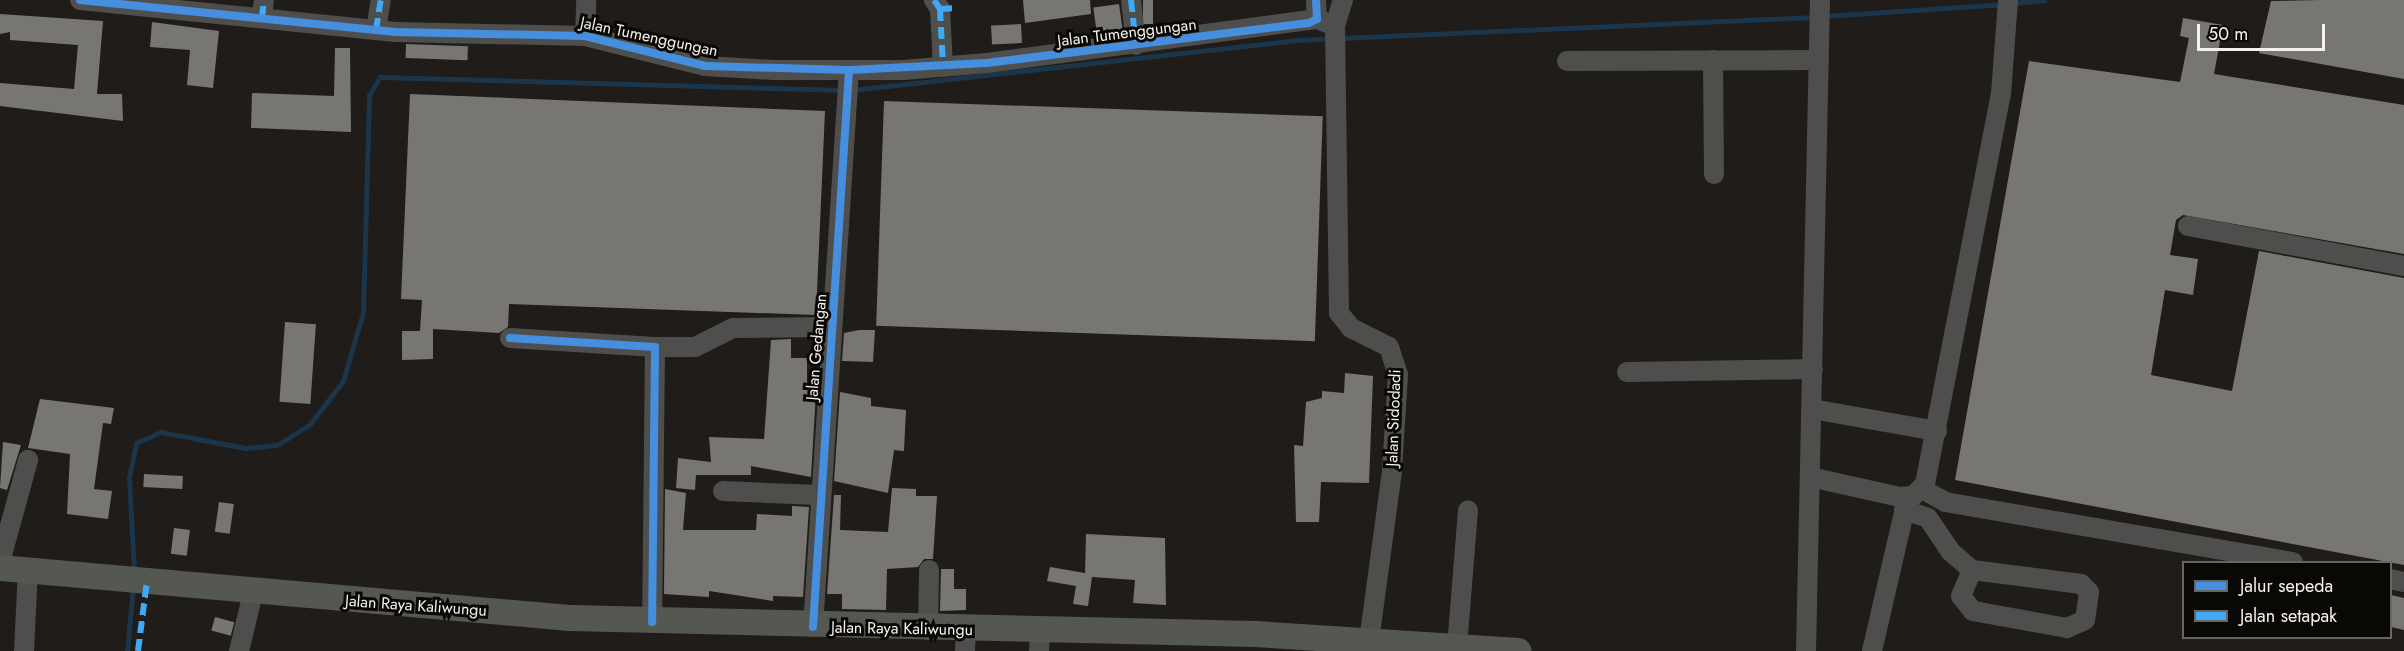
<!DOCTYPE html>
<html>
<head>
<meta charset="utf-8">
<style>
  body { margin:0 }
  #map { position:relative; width:2404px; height:651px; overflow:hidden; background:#1f1c19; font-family:Jost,sans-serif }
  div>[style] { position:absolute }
  .stream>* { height:5px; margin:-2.5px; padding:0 2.5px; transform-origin:2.5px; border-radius:2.5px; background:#1b354b }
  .building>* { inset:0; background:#787673; transform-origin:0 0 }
  .minor>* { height:20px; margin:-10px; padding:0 10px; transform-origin:10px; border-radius:10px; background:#4e4f4c }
  .major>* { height:26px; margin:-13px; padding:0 13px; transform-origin:13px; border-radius:13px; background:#555851 }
  .quiet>* { height:6px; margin-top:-3px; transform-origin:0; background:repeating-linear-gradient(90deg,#3fa9f5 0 12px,transparent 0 18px) }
  .cycleway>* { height:8px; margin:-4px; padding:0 4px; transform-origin:4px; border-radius:4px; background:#468fdf }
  span { translate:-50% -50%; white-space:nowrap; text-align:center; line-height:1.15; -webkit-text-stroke:6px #0a0805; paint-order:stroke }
  .street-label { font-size:16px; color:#f5f2ed }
  .legend { position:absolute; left:2182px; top:561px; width:210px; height:78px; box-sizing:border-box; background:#0a0805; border:2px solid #686662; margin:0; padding:8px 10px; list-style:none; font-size:18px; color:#f5f2ed }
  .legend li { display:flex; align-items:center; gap:12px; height:30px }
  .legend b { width:30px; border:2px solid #686662 }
  .scale { position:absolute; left:2197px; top:24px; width:128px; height:27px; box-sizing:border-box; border:3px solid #f5f2ed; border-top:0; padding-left:8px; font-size:18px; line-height:21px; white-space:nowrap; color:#f5f2ed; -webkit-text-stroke:4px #0a0805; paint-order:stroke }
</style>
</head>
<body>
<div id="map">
  <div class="stream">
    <div style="left:2012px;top:3px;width:32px;rotate:-5deg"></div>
    <div style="left:1824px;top:16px;width:179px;rotate:-3.8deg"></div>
    <div style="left:852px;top:90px;width:448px;rotate:-6.4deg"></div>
    <div style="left:1297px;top:40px;width:519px;rotate:-2.54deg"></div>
    <div style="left:134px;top:573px;width:96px;rotate:-93deg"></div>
    <div style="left:129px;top:477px;width:35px;rotate:-78deg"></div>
    <div style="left:136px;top:443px;width:27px;rotate:-24deg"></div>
    <div style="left:161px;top:432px;width:86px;rotate:10.7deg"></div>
    <div style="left:246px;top:448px;width:31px;rotate:-6deg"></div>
    <div style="left:277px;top:445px;width:39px;rotate:-32deg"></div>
    <div style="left:310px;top:424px;width:54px;rotate:-52.5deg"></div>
    <div style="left:343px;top:381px;width:72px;rotate:-73.8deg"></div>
    <div style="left:363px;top:312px;width:217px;rotate:-88.4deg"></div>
    <div style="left:369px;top:95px;width:21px;rotate:-59deg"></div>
    <div style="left:380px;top:77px;width:463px;rotate:1.6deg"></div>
    <div style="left:127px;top:651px;width:63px;rotate:-84.6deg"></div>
  </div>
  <div class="building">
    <div style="clip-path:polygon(1023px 0,1090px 0,1091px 14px,1025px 23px)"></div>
    <div style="left:1143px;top:0;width:10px;height:24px"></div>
    <div style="clip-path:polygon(2320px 0,2404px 0,2404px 79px,2259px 53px,2271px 1px)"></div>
    <div style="left:1119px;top:4px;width:29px;height:26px;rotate:82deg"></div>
    <div style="clip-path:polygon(0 14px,103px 21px,97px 94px,122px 94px,123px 121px,0 106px,0 83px,74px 89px,78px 45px,10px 40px,10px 32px,0 34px)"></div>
    <div style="clip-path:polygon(2183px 18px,2223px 25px,2214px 74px,2404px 105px,2404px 254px,2183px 215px,2176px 220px,2170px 255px,2198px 259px,2193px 295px,2165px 290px,2151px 375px,2232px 391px,2259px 251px,2404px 278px,2404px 565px,1955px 480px,2029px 61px,2180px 82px,2189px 38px,2180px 36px)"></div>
    <div style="clip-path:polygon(152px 22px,219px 31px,213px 88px,187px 85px,190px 50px,150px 47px)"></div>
    <div style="left:1021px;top:24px;width:19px;height:30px;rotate:87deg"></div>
    <div style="left:406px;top:44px;width:62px;height:14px;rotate:2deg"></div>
    <div style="clip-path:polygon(335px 48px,350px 48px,351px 132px,251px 128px,252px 93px,334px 96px)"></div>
    <div style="clip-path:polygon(410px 94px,825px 111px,816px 315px,509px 304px,508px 327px,499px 333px,433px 329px,433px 359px,402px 360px,402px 331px,420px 331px,422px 300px,401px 299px)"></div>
    <div style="left:884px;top:101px;width:439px;height:225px;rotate:2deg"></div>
    <div style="left:285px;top:322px;width:31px;height:80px;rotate:4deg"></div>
    <div style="clip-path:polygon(859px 330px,875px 330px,873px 362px,842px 361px,844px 333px)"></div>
    <div style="clip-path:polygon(791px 339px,791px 358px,807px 358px,807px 383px,814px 383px,816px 392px,811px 477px,751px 466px,751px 475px,696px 475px,695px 490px,676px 488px,678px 458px,711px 462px,709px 437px,764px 439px,771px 340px)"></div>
    <div style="clip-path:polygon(1345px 373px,1373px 376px,1369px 483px,1321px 482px,1319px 522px,1296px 522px,1294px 445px,1303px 446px,1306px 402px,1322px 398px,1322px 391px,1344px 393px)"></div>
    <div style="clip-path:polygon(840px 392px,871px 398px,871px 406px,906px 410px,904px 451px,894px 450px,888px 493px,834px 481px)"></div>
    <div style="clip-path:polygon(40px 399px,114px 408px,111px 424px,103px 423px,94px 489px,112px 491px,108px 519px,67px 514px,70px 454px,28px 448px)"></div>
    <div style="clip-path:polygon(3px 442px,21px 445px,7px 490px,0 488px)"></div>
    <div style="left:144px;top:474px;width:39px;height:13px;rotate:3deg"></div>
    <div style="clip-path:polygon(892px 488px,916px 489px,916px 496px,937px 496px,933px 559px,924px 559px,918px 567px,887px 569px,886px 610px,842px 609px,842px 594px,827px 594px,834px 495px,841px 495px,840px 530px,888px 532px)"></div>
    <div style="clip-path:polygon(665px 489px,686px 493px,683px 530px,756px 530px,757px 514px,792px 516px,792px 506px,809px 507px,803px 597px,773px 596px,773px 601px,709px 591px,709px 597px,664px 594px)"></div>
    <div style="left:219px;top:502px;width:15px;height:30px;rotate:8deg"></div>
    <div style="left:174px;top:528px;width:16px;height:26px;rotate:7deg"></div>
    <div style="clip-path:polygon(1086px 534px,1165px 538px,1166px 605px,1133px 603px,1135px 580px,1092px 577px,1088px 606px,1073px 604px,1076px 586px,1047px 581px,1050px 567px,1085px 573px)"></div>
    <div style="clip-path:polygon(941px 569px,954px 569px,954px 589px,966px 589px,966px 610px,940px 611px)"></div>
    <div style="clip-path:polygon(2391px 595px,2404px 598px,2404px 630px,2391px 627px)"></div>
    <div style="left:215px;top:617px;width:20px;height:14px;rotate:15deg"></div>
  </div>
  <div class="minor">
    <div style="left:80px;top:0;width:317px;rotate:5.8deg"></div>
    <div style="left:395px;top:32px;width:190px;rotate:1.2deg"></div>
    <div style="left:585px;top:36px;width:124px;rotate:14deg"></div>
    <div style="left:705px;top:66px;width:69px;rotate:3.3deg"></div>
    <div style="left:774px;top:70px;width:129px"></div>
    <div style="left:903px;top:70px;width:84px;rotate:-4.8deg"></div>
    <div style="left:987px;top:63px;width:333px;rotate:-7.6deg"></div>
    <div style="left:934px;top:0;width:11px;rotate:56deg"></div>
    <div style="left:940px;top:9px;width:58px;rotate:87deg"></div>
    <div style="left:1131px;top:0;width:45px;rotate:83.7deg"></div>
    <div style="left:1316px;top:0;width:19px;rotate:87deg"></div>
    <div style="left:262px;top:18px;width:18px;rotate:-84deg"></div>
    <div style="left:1317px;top:19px;width:19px;rotate:21deg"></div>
    <div style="left:1335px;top:26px;width:287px;rotate:89.2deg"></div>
    <div style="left:1339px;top:313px;width:19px;rotate:51deg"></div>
    <div style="left:1351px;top:328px;width:42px;rotate:26.6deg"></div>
    <div style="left:1389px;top:347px;width:29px;rotate:72deg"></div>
    <div style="left:1398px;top:375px;width:96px;rotate:93.6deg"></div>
    <div style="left:1392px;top:471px;width:172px;rotate:97.7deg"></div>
    <div style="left:1335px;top:26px;width:27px;rotate:-73deg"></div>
    <div style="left:376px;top:30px;width:30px;rotate:-81deg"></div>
    <div style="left:585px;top:36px;width:36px;rotate:-88deg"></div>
    <div style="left:1713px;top:60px;width:114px;rotate:89.5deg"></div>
    <div style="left:1567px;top:61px;width:252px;rotate:-0.2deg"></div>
    <div style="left:2188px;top:226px;width:220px;rotate:10.5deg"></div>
    <div style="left:510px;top:338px;width:145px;rotate:3.6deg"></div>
    <div style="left:655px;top:347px;width:275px;rotate:90.6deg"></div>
    <div style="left:655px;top:347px;width:40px"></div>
    <div style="left:695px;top:347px;width:42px;rotate:-26.6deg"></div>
    <div style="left:733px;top:328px;width:99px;rotate:-0.6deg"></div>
    <div style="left:1627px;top:372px;width:186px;rotate:-0.9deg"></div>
    <div style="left:1812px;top:409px;width:127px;rotate:10deg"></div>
    <div style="left:1810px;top:477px;width:92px;rotate:12.5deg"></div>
    <div style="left:1900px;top:497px;width:13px;rotate:-4deg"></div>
    <div style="left:1913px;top:496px;width:17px;rotate:-45deg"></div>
    <div style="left:1925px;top:484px;width:397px;rotate:-79deg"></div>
    <div style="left:2001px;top:94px;width:94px;rotate:-85.7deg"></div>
    <div style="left:1922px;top:489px;width:26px;rotate:29deg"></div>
    <div style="left:1945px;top:502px;width:353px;rotate:9.8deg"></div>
    <div style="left:723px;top:491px;width:95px;rotate:2.4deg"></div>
    <div style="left:1904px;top:510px;width:25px;rotate:18deg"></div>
    <div style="left:1928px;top:518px;width:40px;rotate:56deg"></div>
    <div style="left:1950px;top:551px;width:29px;rotate:41deg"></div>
    <div style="left:1972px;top:570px;width:110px;rotate:7.3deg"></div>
    <div style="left:2081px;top:584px;width:11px;rotate:45deg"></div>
    <div style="left:2089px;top:592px;width:28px;rotate:98deg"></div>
    <div style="left:2085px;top:620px;width:20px;rotate:156deg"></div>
    <div style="left:2067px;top:628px;width:96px;rotate:-169.7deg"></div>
    <div style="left:1973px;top:611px;width:19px;rotate:-129deg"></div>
    <div style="left:1961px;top:596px;width:28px;rotate:-67deg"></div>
    <div style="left:0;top:562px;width:106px;rotate:-74.6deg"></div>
    <div style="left:2390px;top:579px;width:14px;rotate:12deg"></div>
    <div style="left:813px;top:627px;width:558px;rotate:-86.3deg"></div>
    <div style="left:928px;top:630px;width:60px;rotate:-89deg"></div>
    <div style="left:1457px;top:647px;width:137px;rotate:-85.4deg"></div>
    <div style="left:24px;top:651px;width:81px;rotate:-87.2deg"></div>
    <div style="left:239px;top:651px;width:60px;rotate:-76.4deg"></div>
    <div style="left:965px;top:651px;width:20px;rotate:-87deg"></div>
    <div style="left:1039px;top:651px;width:19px;rotate:-87deg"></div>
    <div style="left:1806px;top:651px;width:651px;rotate:-88.77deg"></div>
    <div style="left:1872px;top:651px;width:156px;rotate:-77deg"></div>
  </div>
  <div class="major">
    <div style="left:0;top:568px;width:572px;rotate:5.01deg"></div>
    <div style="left:570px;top:618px;width:686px;rotate:1.34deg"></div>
    <div style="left:1256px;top:634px;width:263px;rotate:3.7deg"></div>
  </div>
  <div class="quiet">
    <div style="left:934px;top:0;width:11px;rotate:56deg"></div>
    <div style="left:940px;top:9px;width:58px;rotate:87deg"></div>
    <div style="left:1131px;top:0;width:45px;rotate:83.7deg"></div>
    <div style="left:940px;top:9px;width:18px;rotate:-3deg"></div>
    <div style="left:262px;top:18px;width:18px;rotate:-84deg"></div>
    <div style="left:376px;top:30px;width:30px;rotate:-81deg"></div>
    <div style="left:138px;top:651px;width:71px;rotate:-82.7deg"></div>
  </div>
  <div class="cycleway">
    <div style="left:80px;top:0;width:317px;rotate:5.8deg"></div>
    <div style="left:395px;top:32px;width:190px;rotate:1.2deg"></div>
    <div style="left:585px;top:36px;width:124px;rotate:14deg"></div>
    <div style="left:705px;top:66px;width:144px;rotate:1.6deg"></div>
    <div style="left:849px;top:70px;width:138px;rotate:-2.9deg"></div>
    <div style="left:987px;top:63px;width:324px;rotate:-7.1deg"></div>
    <div style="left:1309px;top:23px;width:9px;rotate:-27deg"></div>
    <div style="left:1317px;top:19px;width:19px;rotate:-93deg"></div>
    <div style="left:510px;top:338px;width:145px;rotate:3.6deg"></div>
    <div style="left:655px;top:347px;width:275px;rotate:90.6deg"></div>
    <div style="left:813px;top:627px;width:558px;rotate:-86.3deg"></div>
  </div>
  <div class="street-label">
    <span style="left:1127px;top:33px;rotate:-7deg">Jalan Tumenggungan</span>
    <span style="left:649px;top:37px;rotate:12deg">Jalan Tumenggungan</span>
    <span style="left:817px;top:347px;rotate:-85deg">Jalan Gedangan</span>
    <span style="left:1394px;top:418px;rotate:-88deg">Jalan Sidodadi</span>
    <span style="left:416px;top:606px;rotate:4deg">Jalan Raya Kaliwungu</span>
    <span style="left:902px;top:629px;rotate:1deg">Jalan Raya Kaliwungu</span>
  </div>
  <ul class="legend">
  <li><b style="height:8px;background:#468fdf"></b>Jalur sepeda</li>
  <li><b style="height:8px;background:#3fa9f5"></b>Jalan setapak</li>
  </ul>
  <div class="scale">50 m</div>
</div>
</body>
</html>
